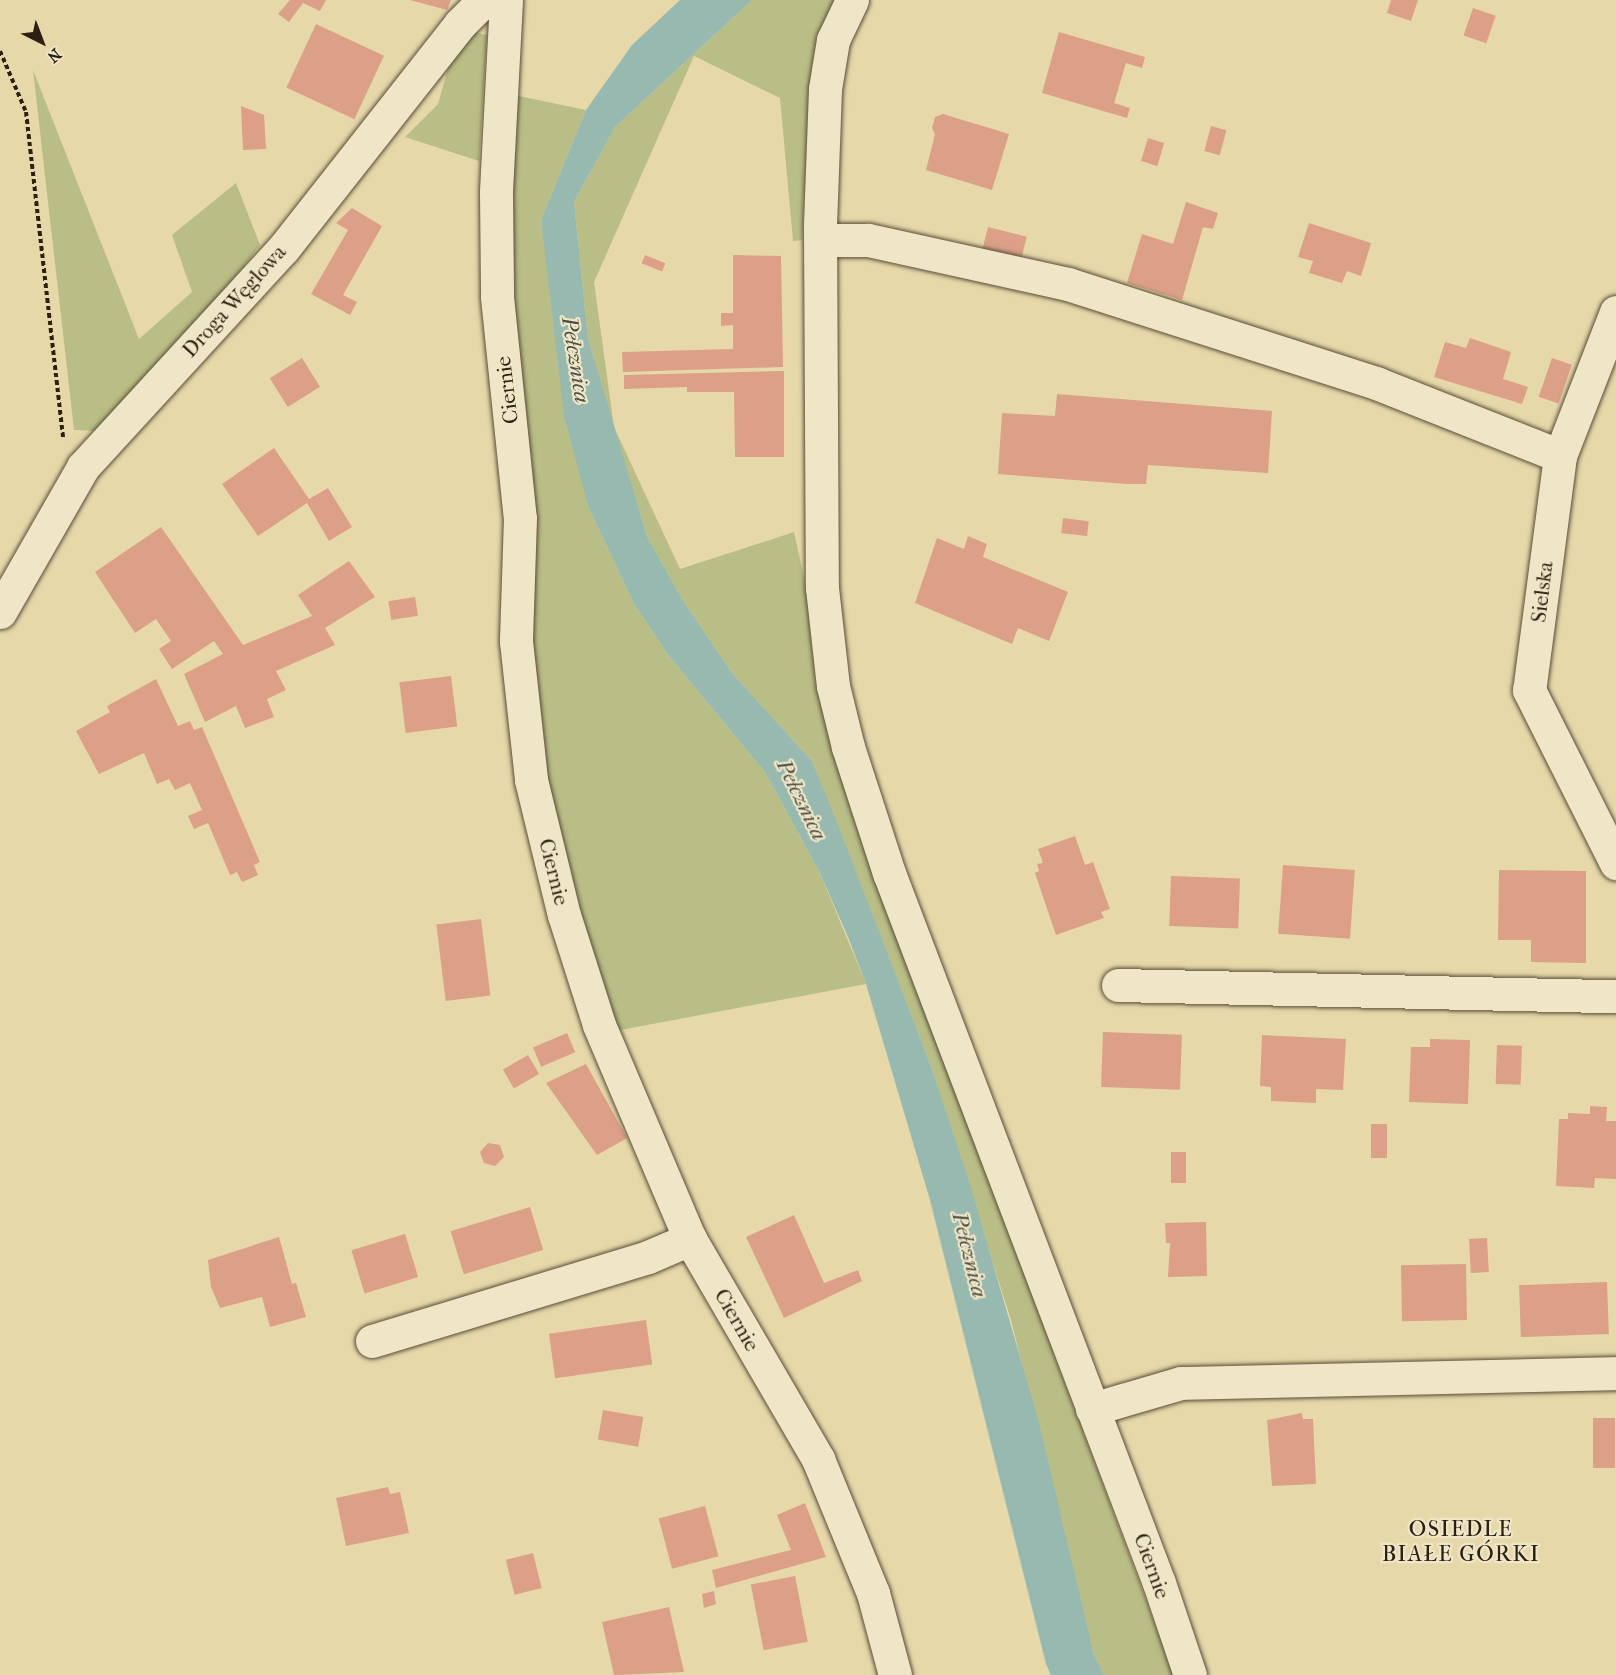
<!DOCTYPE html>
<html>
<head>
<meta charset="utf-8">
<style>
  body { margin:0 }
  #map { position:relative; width:1616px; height:1675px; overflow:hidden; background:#e7d8aa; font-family:"IM FELL French Canon",serif }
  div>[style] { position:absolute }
  .green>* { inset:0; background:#b9be86 }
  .water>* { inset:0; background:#98b9b0 }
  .building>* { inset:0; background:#dba087; transform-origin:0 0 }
  .path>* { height:4px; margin-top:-2px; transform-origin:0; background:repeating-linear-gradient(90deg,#2b2011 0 4.5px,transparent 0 7.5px) }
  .roads { filter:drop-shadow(0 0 2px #5a4e37) drop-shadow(0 0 2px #5a4e37) }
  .minor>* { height:33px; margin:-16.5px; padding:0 16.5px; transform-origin:16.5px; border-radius:16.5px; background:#efe6c8 }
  span { translate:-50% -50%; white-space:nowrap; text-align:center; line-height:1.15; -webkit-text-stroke:4.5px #efe6c8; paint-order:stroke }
  .street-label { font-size:21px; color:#2b2011 }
  .water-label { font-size:22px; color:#4c4e41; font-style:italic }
  .neighbourhood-label { font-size:22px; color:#2b2011; letter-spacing:1.5px }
  .north { position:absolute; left:12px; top:12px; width:60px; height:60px; -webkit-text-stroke:4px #efe6c8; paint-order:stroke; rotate:138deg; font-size:16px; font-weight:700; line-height:24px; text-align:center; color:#2b2011 }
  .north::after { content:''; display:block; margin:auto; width:21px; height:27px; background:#2b2011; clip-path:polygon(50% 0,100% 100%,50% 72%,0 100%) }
</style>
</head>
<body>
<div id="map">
  <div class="green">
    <div style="clip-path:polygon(752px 0,835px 0,817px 34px,809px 88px,802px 240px,793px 241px,780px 98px,694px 56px,594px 282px,614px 427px,680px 569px,794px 532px,806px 587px,816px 687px,851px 811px,1174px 1675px,1104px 1675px,1094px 1655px,1011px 1320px,929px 1061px,812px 761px,732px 673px,682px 599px,647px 536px,614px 427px,588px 338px,574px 202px,615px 127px)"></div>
    <div style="clip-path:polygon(472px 32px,487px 35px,479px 161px,405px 137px,438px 104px,449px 65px)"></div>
    <div style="clip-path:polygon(33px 70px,139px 339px,192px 292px,172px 235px,236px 183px,260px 245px,209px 312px,94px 431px,74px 430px)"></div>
    <div style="clip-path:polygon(509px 94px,586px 110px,541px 220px,588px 506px,633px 602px,669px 656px,765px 772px,819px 871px,866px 984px,615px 1031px,579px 916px,543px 776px,530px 643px,531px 467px,512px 338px)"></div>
  </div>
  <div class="water">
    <div style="clip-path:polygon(680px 0,752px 0,615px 127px,574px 202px,588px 338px,647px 536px,682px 599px,732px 673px,812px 761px,834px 815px,929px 1061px,969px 1181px,1038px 1419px,1094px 1655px,1104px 1675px,1051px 1675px,1046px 1664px,930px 1200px,866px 984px,848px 937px,819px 871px,765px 772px,669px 656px,633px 602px,588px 506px,564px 416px,541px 220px,586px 110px,632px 45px)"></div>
  </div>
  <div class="building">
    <div style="clip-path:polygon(290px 0,326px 0,320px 11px,303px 3px,289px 22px,278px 14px)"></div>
    <div style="clip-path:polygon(410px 0,451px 0,447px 10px)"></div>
    <div style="clip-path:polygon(1391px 0,1418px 0,1411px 21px,1387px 13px)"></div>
    <div style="left:1473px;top:8px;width:24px;height:29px;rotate:19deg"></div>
    <div style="left:316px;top:24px;width:75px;height:70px;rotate:25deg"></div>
    <div style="clip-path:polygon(1059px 32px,1145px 57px,1142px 68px,1126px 63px,1114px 103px,1130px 108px,1127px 118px,1042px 93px)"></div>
    <div style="clip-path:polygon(241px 106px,264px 115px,266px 149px,243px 150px)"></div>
    <div style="clip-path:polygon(943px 114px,1009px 134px,992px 190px,926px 170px,935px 134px,932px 128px,935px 117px)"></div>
    <div style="left:1211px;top:126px;width:16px;height:26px;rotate:15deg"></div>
    <div style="left:1148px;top:138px;width:17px;height:24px;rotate:17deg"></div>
    <div style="clip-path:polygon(1186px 202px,1218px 213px,1213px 229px,1203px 227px,1182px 300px,1127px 283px,1142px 234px,1173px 244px)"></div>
    <div style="clip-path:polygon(352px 208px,382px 226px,343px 295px,357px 302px,350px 315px,311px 294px,348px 230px,336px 223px)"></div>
    <div style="clip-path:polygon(1309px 223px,1371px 243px,1361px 276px,1347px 271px,1342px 283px,1309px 273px,1313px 261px,1298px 257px)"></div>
    <div style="left:988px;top:227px;width:40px;height:28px;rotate:14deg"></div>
    <div style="left:645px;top:255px;width:22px;height:9px;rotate:22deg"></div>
    <div style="clip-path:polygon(733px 255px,781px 256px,783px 367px,623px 372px,622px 352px,733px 349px,733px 325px,721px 326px,721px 313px,733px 313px)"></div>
    <div style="clip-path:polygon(1470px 338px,1511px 352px,1503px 379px,1528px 387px,1522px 404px,1434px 377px,1445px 342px,1466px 348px)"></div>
    <div style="left:302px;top:358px;width:34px;height:38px;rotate:58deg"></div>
    <div style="left:1552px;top:358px;width:21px;height:41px;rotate:19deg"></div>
    <div style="clip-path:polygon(784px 371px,784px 457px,735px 457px,734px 392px,687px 392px,687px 387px,624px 389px,624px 375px)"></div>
    <div style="clip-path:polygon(1057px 394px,1272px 411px,1268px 473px,1148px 465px,1146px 484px,1127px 484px,998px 474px,1002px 413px,1055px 416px)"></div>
    <div style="clip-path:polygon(274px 448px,309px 499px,328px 488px,352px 527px,329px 541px,307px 503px,258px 536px,222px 484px)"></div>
    <div style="left:1063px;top:518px;width:26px;height:15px;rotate:7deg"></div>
    <div style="clip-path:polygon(161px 527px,243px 645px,312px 616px,298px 595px,349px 561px,375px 597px,325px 628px,335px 645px,276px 671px,286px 690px,267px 699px,274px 717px,245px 728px,236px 706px,205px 722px,184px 674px,223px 654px,214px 641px,172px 669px,159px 649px,171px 641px,156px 619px,135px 633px,95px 572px)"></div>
    <div style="clip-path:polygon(968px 536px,987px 544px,983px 557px,1068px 592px,1049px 641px,1018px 628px,1012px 644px,915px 603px,937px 538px,964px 549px)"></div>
    <div style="left:415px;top:597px;width:19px;height:27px;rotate:81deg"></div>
    <div style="left:451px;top:676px;width:51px;height:52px;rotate:83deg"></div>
    <div style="clip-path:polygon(156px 679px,178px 726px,190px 721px,194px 730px,202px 727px,260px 862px,254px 865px,258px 875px,242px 882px,237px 872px,230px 875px,208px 823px,194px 829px,188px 816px,202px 810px,190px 783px,175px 790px,169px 779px,157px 784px,144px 753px,99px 774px,76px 731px,110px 712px,107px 706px)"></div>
    <div style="clip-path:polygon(1075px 836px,1085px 865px,1093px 862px,1110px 909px,1101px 912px,1104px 918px,1056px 935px,1035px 873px,1039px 871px,1037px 864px,1043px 863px,1038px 849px)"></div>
    <div style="left:1283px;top:865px;width:72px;height:69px;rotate:4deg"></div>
    <div style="clip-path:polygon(1499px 870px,1586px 871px,1586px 963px,1531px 962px,1531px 940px,1498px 940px)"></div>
    <div style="left:1171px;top:876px;width:69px;height:50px;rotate:2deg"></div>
    <div style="left:481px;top:919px;width:77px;height:45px;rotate:83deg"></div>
    <div style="left:1103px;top:1032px;width:79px;height:55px;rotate:2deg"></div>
    <div style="left:567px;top:1033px;width:21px;height:37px;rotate:67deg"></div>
    <div style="clip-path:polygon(1262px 1035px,1346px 1039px,1343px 1090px,1316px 1089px,1316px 1103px,1271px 1101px,1271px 1087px,1260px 1086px)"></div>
    <div style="clip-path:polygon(1430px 1039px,1470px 1040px,1468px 1104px,1409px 1102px,1411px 1047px,1430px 1047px)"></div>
    <div style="left:1497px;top:1045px;width:25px;height:39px;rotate:2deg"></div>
    <div style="left:528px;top:1055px;width:22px;height:29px;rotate:60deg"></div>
    <div style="clip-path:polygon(586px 1064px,627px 1138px,597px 1155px,546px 1083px)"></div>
    <div style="clip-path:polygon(1590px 1106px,1607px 1107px,1606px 1121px,1616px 1121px,1616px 1179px,1595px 1178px,1594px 1188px,1556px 1186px,1559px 1119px,1568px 1119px,1568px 1113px,1590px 1114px)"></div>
    <div style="left:1371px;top:1124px;width:16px;height:34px"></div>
    <div style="clip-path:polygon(488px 1143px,500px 1145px,504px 1157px,495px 1166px,484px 1163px,480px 1152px)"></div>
    <div style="left:1171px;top:1152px;width:15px;height:31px"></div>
    <div style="left:530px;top:1207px;width:45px;height:83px;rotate:73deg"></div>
    <div style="clip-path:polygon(794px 1215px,824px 1283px,858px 1270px,862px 1281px,784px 1318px,746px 1237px)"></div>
    <div style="clip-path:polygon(1206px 1222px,1207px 1276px,1168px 1277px,1170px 1243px,1166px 1243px,1165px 1223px)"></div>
    <div style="left:405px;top:1234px;width:45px;height:56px;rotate:73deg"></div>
    <div style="clip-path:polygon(279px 1237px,292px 1284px,296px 1283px,306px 1317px,270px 1327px,262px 1297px,220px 1308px,211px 1287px,208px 1260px)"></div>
    <div style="left:1487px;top:1238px;width:34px;height:18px;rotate:87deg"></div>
    <div style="left:1466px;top:1264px;width:56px;height:65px;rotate:89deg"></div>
    <div style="left:1607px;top:1282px;width:52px;height:88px;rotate:88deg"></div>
    <div style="left:646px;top:1320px;width:45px;height:98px;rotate:82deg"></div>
    <div style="left:603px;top:1410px;width:41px;height:30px;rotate:10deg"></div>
    <div style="clip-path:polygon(1302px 1413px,1303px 1419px,1313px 1419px,1316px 1484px,1272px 1486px,1267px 1420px)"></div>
    <div style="left:1593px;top:1418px;width:22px;height:50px"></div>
    <div style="clip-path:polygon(388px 1487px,390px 1494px,400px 1492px,409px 1533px,346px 1546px,336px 1498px)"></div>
    <div style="clip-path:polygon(805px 1503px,826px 1557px,716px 1588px,712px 1570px,791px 1550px,777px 1515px)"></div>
    <div style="left:705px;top:1506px;width:52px;height:48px;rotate:75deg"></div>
    <div style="left:533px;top:1553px;width:36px;height:28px;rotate:76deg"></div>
    <div style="left:795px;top:1576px;width:67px;height:45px;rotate:79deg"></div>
    <div style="clip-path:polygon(714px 1591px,716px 1604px,704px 1608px,702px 1594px)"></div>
    <div style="clip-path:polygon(669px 1607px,684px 1672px,614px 1675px,602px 1622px)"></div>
  </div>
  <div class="path">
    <div style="left:0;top:51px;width:66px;rotate:66.9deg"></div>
    <div style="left:26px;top:112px;width:328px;rotate:83.5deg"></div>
  </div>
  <div class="roads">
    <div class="minor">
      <div style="left:506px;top:0;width:193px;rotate:93deg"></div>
      <div style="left:496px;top:193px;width:104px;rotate:89.4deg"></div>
      <div style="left:497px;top:297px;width:222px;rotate:84.1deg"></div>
      <div style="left:520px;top:518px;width:123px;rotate:91.9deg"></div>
      <div style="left:516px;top:641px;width:140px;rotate:83.8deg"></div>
      <div style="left:531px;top:780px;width:139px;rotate:76.3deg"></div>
      <div style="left:564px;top:915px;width:115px;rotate:72.3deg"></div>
      <div style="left:599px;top:1025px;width:233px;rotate:67deg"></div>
      <div style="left:690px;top:1239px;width:255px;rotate:59.8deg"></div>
      <div style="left:818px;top:1459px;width:145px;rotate:67.7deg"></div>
      <div style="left:873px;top:1593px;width:85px;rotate:75deg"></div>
      <div style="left:852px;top:0;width:44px;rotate:115.4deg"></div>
      <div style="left:833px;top:40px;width:50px;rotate:99.3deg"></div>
      <div style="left:825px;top:89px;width:137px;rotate:92.1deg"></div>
      <div style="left:820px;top:226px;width:362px;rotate:89.7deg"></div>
      <div style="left:822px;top:588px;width:99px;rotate:83.6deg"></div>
      <div style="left:833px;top:686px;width:63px;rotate:76.2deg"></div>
      <div style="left:848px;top:747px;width:133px;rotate:72deg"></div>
      <div style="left:889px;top:873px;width:760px;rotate:69.18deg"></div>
      <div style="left:1159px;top:1583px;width:97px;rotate:71.4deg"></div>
      <div style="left:820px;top:240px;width:48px"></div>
      <div style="left:868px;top:240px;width:205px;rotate:12.4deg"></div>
      <div style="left:1068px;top:284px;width:324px;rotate:17.8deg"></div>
      <div style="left:1376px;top:383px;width:198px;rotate:21.6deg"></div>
      <div style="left:1616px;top:312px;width:155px;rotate:111.3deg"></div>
      <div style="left:1560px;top:456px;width:236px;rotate:97.5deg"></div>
      <div style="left:1529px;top:690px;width:194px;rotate:63.3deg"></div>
      <div style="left:0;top:612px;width:167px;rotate:-60.2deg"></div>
      <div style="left:83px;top:467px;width:296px;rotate:-47.5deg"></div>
      <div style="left:283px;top:249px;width:286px;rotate:-51.8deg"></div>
      <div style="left:460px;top:24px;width:34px;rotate:-45deg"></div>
      <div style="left:1118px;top:985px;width:498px;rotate:1.3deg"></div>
      <div style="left:372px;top:1341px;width:288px;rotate:-16.9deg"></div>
      <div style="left:648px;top:1257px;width:46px;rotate:-23.2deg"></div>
      <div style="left:1092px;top:1409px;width:93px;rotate:-16.3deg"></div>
      <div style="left:1181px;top:1383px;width:435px;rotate:-1.3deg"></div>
    </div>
  </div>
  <div class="street-label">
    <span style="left:234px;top:301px;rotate:-48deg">Droga Węglowa</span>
    <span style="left:507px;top:390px;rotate:-97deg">Ciernie</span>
    <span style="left:1542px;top:592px;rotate:-83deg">Sielska</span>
    <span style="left:554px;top:872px;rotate:76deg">Ciernie</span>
    <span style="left:737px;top:1320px;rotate:60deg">Ciernie</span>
    <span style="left:1152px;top:1566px;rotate:70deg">Ciernie</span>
  </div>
  <div class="water-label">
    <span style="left:575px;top:360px;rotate:81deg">Pełcznica</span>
    <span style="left:801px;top:800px;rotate:64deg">Pełcznica</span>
    <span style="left:969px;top:1255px;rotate:76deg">Pełcznica</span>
  </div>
  <div class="neighbourhood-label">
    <span style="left:1461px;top:1542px">OSIEDLE<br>BIAŁE GÓRKI</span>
  </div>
  <div class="north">N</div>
</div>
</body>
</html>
